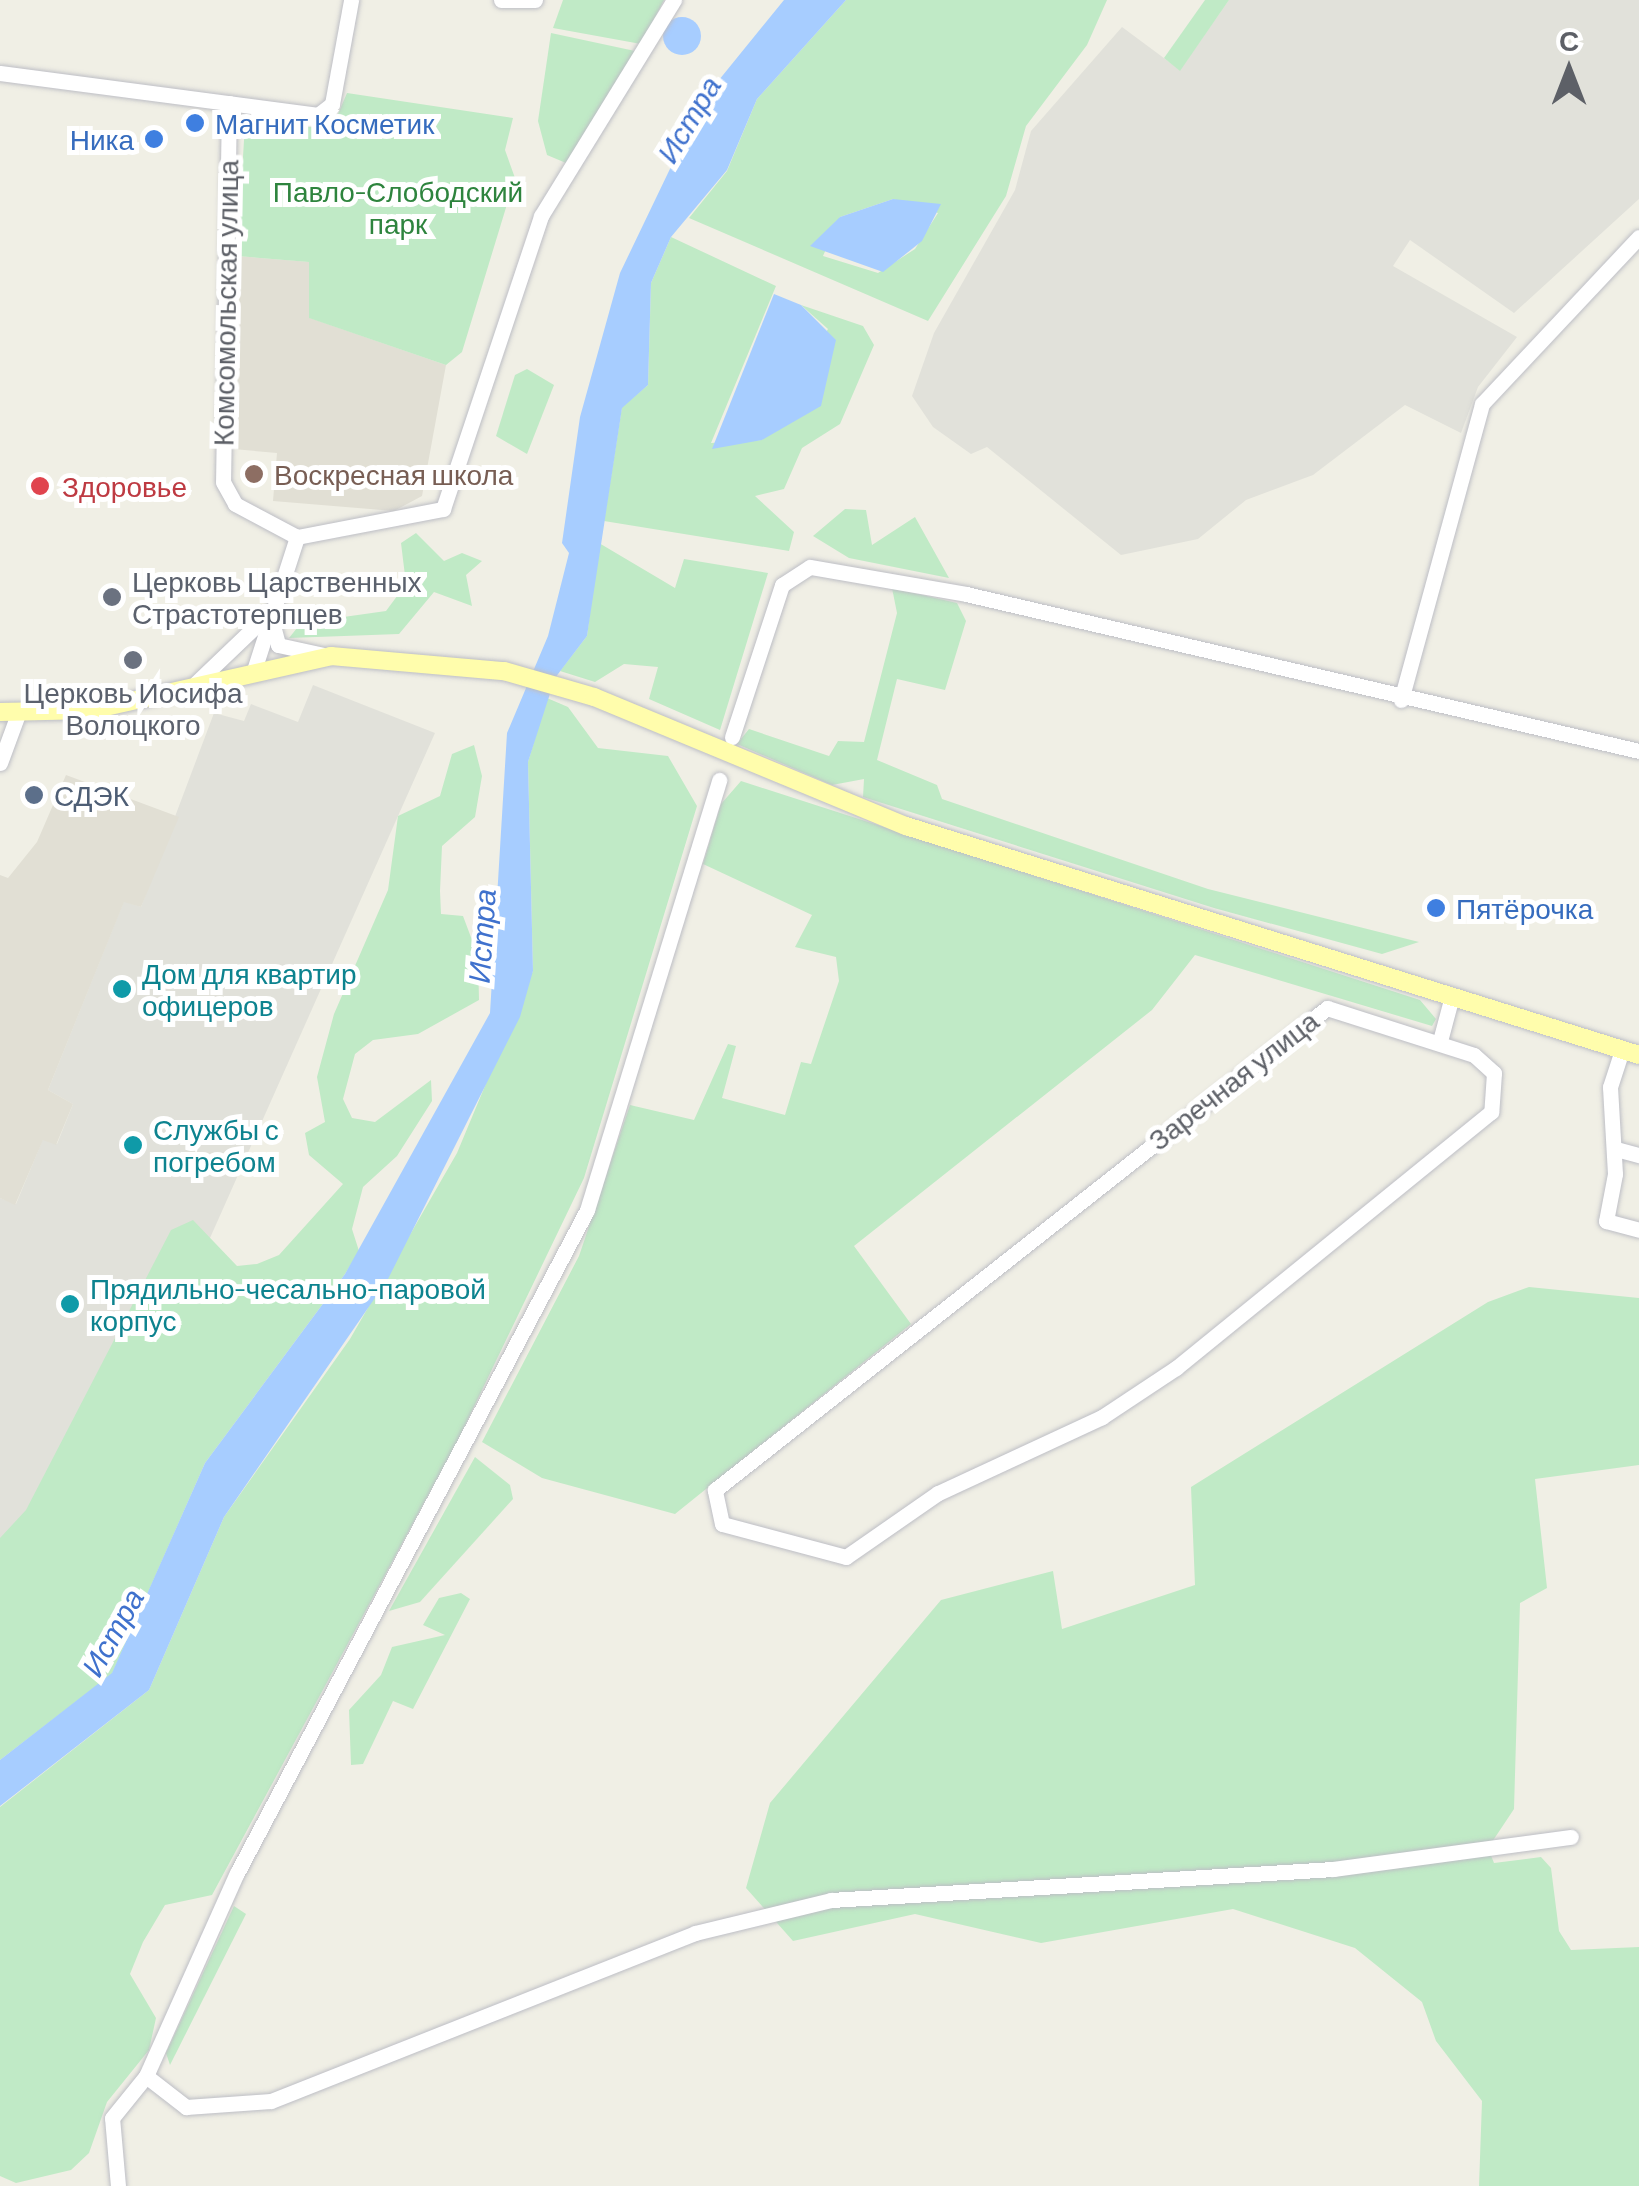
<!DOCTYPE html>
<html>
<head>
<meta charset="utf-8">
<style>
  body { margin:0 }
  #map { position:relative; width:1639px; height:2186px; overflow:hidden; background:#f0efe5; font-family:Barlow,sans-serif }
  div>[style] { position:absolute }
  .industrial>* { inset:0; background:#e1e1da }
  .education>* { inset:0; background:#e1dfd4 }
  .green>* { inset:0; background:#c0eac6 }
  .water>* { inset:0; background:#a7cdff }
  .round { border-radius:50% }
  .roads { filter:drop-shadow(0 0 2px #bdbec5) drop-shadow(0 0 2px #bdbec5) }
  .minor>* { height:15px; margin:-7.5px; padding:0 7.5px; transform-origin:7.5px; border-radius:7.5px; background:#fff }
  .major>* { height:18px; margin:-9px; padding:0 9px; transform-origin:9px; border-radius:9px; background:#fffdac }
  .dots>* { width:28px; height:28px; translate:-50% -50%; box-sizing:border-box; border:5px solid #fff; border-radius:50% }
  span { translate:-50% -50%; white-space:nowrap; text-align:center; line-height:1.15; -webkit-text-stroke:10px #fff; paint-order:stroke }
  .shop-label { font-size:28px; color:#366cbe }
  .left { translate:0 -50%; text-align:left }
  .right { translate:-100% -50%; text-align:right }
  .park-label { font-size:28px; color:#2e843e }
  .street-label { font-size:28px; color:#5d6067 }
  .education-label { font-size:28px; color:#785e54 }
  .health-label { font-size:28px; color:#be3a42 }
  .worship-label { font-size:28px; color:#5b616d }
  .service-label { font-size:28px; color:#4e5e75 }
  .culture-label { font-size:28px; color:#0d838f }
  .water-label { font-size:30px; color:#3f71cd; font-style:italic }
  .north { position:absolute; left:1519px; top:20px; width:100px; height:100px; -webkit-text-stroke:8px #fff; paint-order:stroke; rotate:0deg; font-size:28px; font-weight:700; line-height:40px; text-align:center; color:#5d6067 }
  .north::after { content:''; display:block; margin:auto; width:35px; height:45px; background:#5d6067; clip-path:polygon(50% 0,100% 100%,50% 72%,0 100%) }
</style>
</head>
<body>
<div id="map">
  <div class="industrial">
    <div style="clip-path:polygon(1229px 0,1639px 0,1639px 199px,1514px 313px,1410px 240px,1393px 266px,1517px 337px,1478px 387px,1461px 433px,1405px 405px,1313px 475px,1246px 500px,1198px 539px,1121px 555px,987px 447px,971px 454px,933px 427px,912px 396px,934px 333px,1015px 190px,1031px 131px,1122px 27px,1180px 70px)"></div>
    <div style="clip-path:polygon(313px 685px,435px 733px,120px 1440px,0 1626px,0 1198px,16px 1204px,43px 1139px,57px 1144px,73px 1104px,48px 1090px,124px 901px,141px 907px,214px 713px,244px 721px,251px 704px,298px 722px)"></div>
  </div>
  <div class="education">
    <div style="clip-path:polygon(237px 256px,310px 262px,310px 318px,446px 365px,422px 496px,394px 511px,273px 501px,277px 453px,233px 449px)"></div>
    <div style="clip-path:polygon(66px 775px,179px 817px,141px 907px,124px 902px,48px 1090px,73px 1104px,56px 1145px,43px 1140px,15px 1205px,0 1198px,0 875px,8px 878px,37px 842px)"></div>
  </div>
  <div class="green">
    <div style="clip-path:polygon(563px 0,664px 0,641px 44px,553px 28px)"></div>
    <div style="clip-path:polygon(evenodd,846px 0,1107px 0,1087px 45px,1026px 126px,1006px 196px,928px 321px,689px 218px,727px 171px,757px 99px,846px 0,893px 199px,938px 213px,915px 249px,878px 273px,823px 256px,840px 217px,893px 199px)"></div>
    <div style="clip-path:polygon(1205px 0,1229px 0,1180px 71px,1164px 58px)"></div>
    <div style="clip-path:polygon(551px 33px,635px 51px,566px 163px,547px 155px,538px 121px)"></div>
    <div style="clip-path:polygon(347px 93px,513px 118px,505px 150px,515px 178px,462px 352px,446px 365px,309px 318px,309px 262px,237px 256px,245px 124px,332px 128px)"></div>
    <div style="clip-path:polygon(671px 237px,776px 286px,711px 443px,762px 440px,828px 329px,801px 305px,863px 326px,874px 345px,840px 424px,802px 448px,784px 489px,755px 496px,794px 532px,789px 551px,604px 521px,622px 407px,648px 385px,651px 283px)"></div>
    <div style="clip-path:polygon(527px 369px,554px 385px,527px 454px,496px 436px,515px 375px)"></div>
    <div style="clip-path:polygon(845px 509px,866px 510px,872px 545px,915px 517px,949px 578px,849px 558px,813px 536px)"></div>
    <div style="clip-path:polygon(416px 533px,444px 561px,462px 553px,482px 561px,466px 575px,472px 606px,434px 592px,399px 634px,289px 638px,301px 623px,386px 611px,406px 584px,401px 543px)"></div>
    <div style="clip-path:polygon(599px 543px,675px 588px,684px 559px,768px 573px,720px 730px,649px 699px,658px 667px,624px 664px,595px 682px,560px 671px,587px 636px)"></div>
    <div style="clip-path:polygon(892px 588px,957px 603px,966px 621px,945px 690px,897px 679px,877px 760px,937px 785px,942px 799px,1208px 889px,1419px 942px,1382px 954px,1214px 908px,863px 797px,864px 779px,832px 785px,737px 744px,749px 729px,829px 756px,838px 741px,864px 742px,897px 613px)"></div>
    <div style="clip-path:polygon(547px 698px,568px 707px,598px 748px,668px 756px,697px 806px,584px 1178px,458px 1440px,212px 1895px,165px 1905px,143px 1942px,130px 1974px,156px 2018px,149px 2050px,107px 2102px,89px 2153px,71px 2170px,16px 2183px,0 2176px,0 1807px,149px 1690px,224px 1517px,350px 1339px,457px 1153px,533px 971px,528px 762px)"></div>
    <div style="clip-path:polygon(474px 745px,482px 776px,475px 817px,442px 846px,440px 891px,441px 914px,463px 916px,478px 956px,479px 1000px,418px 1034px,373px 1040px,355px 1054px,343px 1099px,352px 1118px,375px 1122px,431px 1080px,432px 1101px,397px 1156px,363px 1187px,352px 1229px,359px 1251px,345px 1274px,205px 1463px,112px 1674px,0 1760px,0 1538px,26px 1510px,171px 1230px,193px 1220px,237px 1266px,257px 1264px,279px 1255px,343px 1184px,309px 1155px,305px 1133px,325px 1122px,317px 1077px,334px 1014px,388px 890px,398px 816px,440px 796px,452px 754px)"></div>
    <div style="clip-path:polygon(741px 781px,1420px 1000px,1436px 1019px,1432px 1026px,1195px 955px,1152px 1010px,854px 1246px,911px 1324px,675px 1514px,542px 1478px,482px 1442px,579px 1256px,630px 1105px,694px 1120px,728px 1044px,736px 1046px,722px 1098px,785px 1115px,801px 1062px,811px 1064px,839px 981px,836px 957px,795px 947px,812px 915px,703px 864px,721px 804px)"></div>
    <div style="clip-path:polygon(1529px 1287px,1639px 1298px,1639px 1465px,1535px 1479px,1547px 1588px,1520px 1603px,1514px 1809px,1488px 1848px,1494px 1863px,1541px 1857px,1551px 1868px,1559px 1931px,1571px 1950px,1639px 1947px,1639px 2186px,1479px 2186px,1482px 2101px,1436px 2041px,1422px 2002px,1355px 1948px,1233px 1909px,1041px 1943px,915px 1914px,793px 1941px,746px 1888px,770px 1803px,941px 1600px,1053px 1571px,1062px 1629px,1195px 1585px,1191px 1487px,1488px 1302px)"></div>
    <div style="clip-path:polygon(475px 1457px,510px 1485px,513px 1499px,420px 1602px,389px 1611px)"></div>
    <div style="clip-path:polygon(461px 1593px,470px 1599px,413px 1709px,393px 1701px,363px 1764px,351px 1765px,349px 1710px,381px 1675px,392px 1647px,445px 1635px,423px 1625px,439px 1598px)"></div>
    <div style="clip-path:polygon(234px 1906px,246px 1914px,170px 2065px,166px 2053px)"></div>
  </div>
  <div class="water">
    <div style="clip-path:polygon(784px 0,846px 0,757px 99px,727px 170px,671px 237px,651px 283px,648px 385px,622px 408px,587px 636px,555px 678px,528px 762px,533px 971px,520px 1017px,388px 1279px,224px 1517px,149px 1690px,0 1806px,0 1760px,112px 1673px,205px 1463px,345px 1274px,490px 1013px,507px 733px,548px 636px,569px 553px,562px 543px,580px 417px,620px 273px,680px 148px,680px 128px)"></div>
    <div class="round" style="left:663px;top:17px;width:38px;height:38px"></div>
    <div style="clip-path:polygon(893px 199px,941px 204px,922px 241px,883px 272px,810px 246px,840px 217px)"></div>
    <div style="clip-path:polygon(774px 294px,801px 305px,836px 340px,821px 406px,762px 440px,712px 449px)"></div>
  </div>
  <div class="roads">
    <div class="minor">
      <div style="left:501px;top:0;width:34px"></div>
      <div style="left:0;top:73px;width:321px;rotate:7.5deg"></div>
      <div style="left:318px;top:115px;width:18px;rotate:-38deg"></div>
      <div style="left:332px;top:104px;width:106px;rotate:-79.6deg"></div>
      <div style="left:229px;top:103px;width:379px;rotate:90.9deg"></div>
      <div style="left:223px;top:482px;width:25px;rotate:61deg"></div>
      <div style="left:235px;top:504px;width:70px;rotate:28deg"></div>
      <div style="left:297px;top:537px;width:149px;rotate:-10.9deg"></div>
      <div style="left:443px;top:509px;width:309px;rotate:-71.5deg"></div>
      <div style="left:541px;top:216px;width:254px;rotate:-58.4deg"></div>
      <div style="left:271px;top:618px;width:28px;rotate:75deg"></div>
      <div style="left:278px;top:645px;width:47px;rotate:12.3deg"></div>
      <div style="left:255px;top:667px;width:137px;rotate:-72.1deg"></div>
      <div style="left:196px;top:683px;width:93px;rotate:-43.7deg"></div>
      <div style="left:1401px;top:700px;width:307px;rotate:-74.7deg"></div>
      <div style="left:1482px;top:404px;width:229px;rotate:-46.8deg"></div>
      <div style="left:732px;top:737px;width:160px;rotate:-71.8deg"></div>
      <div style="left:782px;top:585px;width:33px;rotate:-33deg"></div>
      <div style="left:810px;top:567px;width:158px;rotate:9.8deg"></div>
      <div style="left:966px;top:594px;width:691px;rotate:13.13deg"></div>
      <div style="left:0;top:763px;width:52px;rotate:-69.8deg"></div>
      <div style="left:1327px;top:1008px;width:154px;rotate:17.7deg"></div>
      <div style="left:1474px;top:1055px;width:27px;rotate:42deg"></div>
      <div style="left:1494px;top:1073px;width:39px;rotate:94deg"></div>
      <div style="left:1491px;top:1112px;width:406px;rotate:140.9deg"></div>
      <div style="left:1176px;top:1368px;width:89px;rotate:146.5deg"></div>
      <div style="left:1102px;top:1417px;width:181px;rotate:155.1deg"></div>
      <div style="left:938px;top:1493px;width:112px;rotate:145.2deg"></div>
      <div style="left:846px;top:1557px;width:128px;rotate:-165.1deg"></div>
      <div style="left:722px;top:1524px;width:35px;rotate:-102deg"></div>
      <div style="left:715px;top:1490px;width:779px;rotate:-38.22deg"></div>
      <div style="left:1440px;top:1041px;width:47px;rotate:-75.1deg"></div>
      <div style="left:1622px;top:1050px;width:39px;rotate:108deg"></div>
      <div style="left:1610px;top:1087px;width:87px;rotate:86.7deg"></div>
      <div style="left:1615px;top:1174px;width:48px;rotate:100.8deg"></div>
      <div style="left:1606px;top:1221px;width:34px;rotate:15deg"></div>
      <div style="left:1616px;top:1149px;width:24px;rotate:15deg"></div>
      <div style="left:146px;top:2076px;width:51px;rotate:37.8deg"></div>
      <div style="left:186px;top:2107px;width:85px;rotate:-4deg"></div>
      <div style="left:271px;top:2101px;width:456px;rotate:-21.6deg"></div>
      <div style="left:695px;top:1933px;width:140px;rotate:-13.6deg"></div>
      <div style="left:831px;top:1900px;width:503px;rotate:-3.53deg"></div>
      <div style="left:1333px;top:1869px;width:240px;rotate:-7.7deg"></div>
      <div style="left:118px;top:2186px;width:68px;rotate:-95deg"></div>
      <div style="left:112px;top:2118px;width:54px;rotate:-51deg"></div>
      <div style="left:146px;top:2076px;width:222px;rotate:-65.9deg"></div>
      <div style="left:237px;top:1873px;width:750px;rotate:-62.17deg"></div>
      <div style="left:587px;top:1210px;width:450px;rotate:-72.9deg"></div>
    </div>
    <div class="major">
      <div style="left:0;top:712px;width:92px;rotate:-1.2deg"></div>
      <div style="left:92px;top:710px;width:245px;rotate:-12.7deg"></div>
      <div style="left:331px;top:656px;width:174px;rotate:5deg"></div>
      <div style="left:504px;top:671px;width:94px;rotate:16.1deg"></div>
      <div style="left:594px;top:697px;width:338px;rotate:22.5deg"></div>
      <div style="left:906px;top:826px;width:768px;rotate:17.35deg"></div>
    </div>
  </div>
  <div class="dots">
    <div style="left:195px;top:123px;background:#3f7fe0"></div>
    <div style="left:154px;top:139px;background:#3f7fe0"></div>
    <div style="left:254px;top:474px;background:#8d6e63"></div>
    <div style="left:40px;top:486px;background:#e0444e"></div>
    <div style="left:112px;top:597px;background:#6b7280"></div>
    <div style="left:133px;top:660px;background:#6b7280"></div>
    <div style="left:34px;top:795px;background:#5c6f8a"></div>
    <div style="left:1436px;top:908px;background:#3f7fe0"></div>
    <div style="left:122px;top:989px;background:#0f9aa8"></div>
    <div style="left:133px;top:1145px;background:#0f9aa8"></div>
    <div style="left:70px;top:1304px;background:#0f9aa8"></div>
  </div>
  <div class="shop-label">
    <span class="left" style="left:215px;top:123px">Магнит Косметик</span>
    <span class="right" style="left:134px;top:139px">Ника</span>
    <span class="left" style="left:1456px;top:908px">Пятёрочка</span>
  </div>
  <div class="park-label">
    <span style="left:398px;top:207px">Павло-Слободский<br>парк</span>
  </div>
  <div class="street-label">
    <span style="left:225px;top:303px;rotate:-89deg">Комсомольская улица</span>
    <span style="left:1233px;top:1080px;rotate:-38deg">Заречная улица</span>
  </div>
  <div class="education-label">
    <span class="left" style="left:274px;top:474px">Воскресная школа</span>
  </div>
  <div class="health-label">
    <span class="left" style="left:62px;top:486px">Здоровье</span>
  </div>
  <div class="worship-label">
    <span class="left" style="left:132px;top:597px">Церковь Царственных<br>Страстотерпцев</span>
    <span style="left:133px;top:708px">Церковь Иосифа<br>Волоцкого</span>
  </div>
  <div class="service-label">
    <span class="left" style="left:54px;top:795px">СДЭК</span>
  </div>
  <div class="culture-label">
    <span class="left" style="left:142px;top:989px">Дом для квартир<br>офицеров</span>
    <span class="left" style="left:153px;top:1145px">Службы с<br>погребом</span>
    <span class="left" style="left:90px;top:1304px">Прядильно-чесально-паровой<br>корпус</span>
  </div>
  <div class="water-label">
    <span style="left:688px;top:119px;rotate:-59deg">Истра</span>
    <span style="left:481px;top:936px;rotate:-86deg">Истра</span>
    <span style="left:112px;top:1632px;rotate:-61deg">Истра</span>
  </div>
  <div class="north">С</div>
</div>
</body>
</html>
